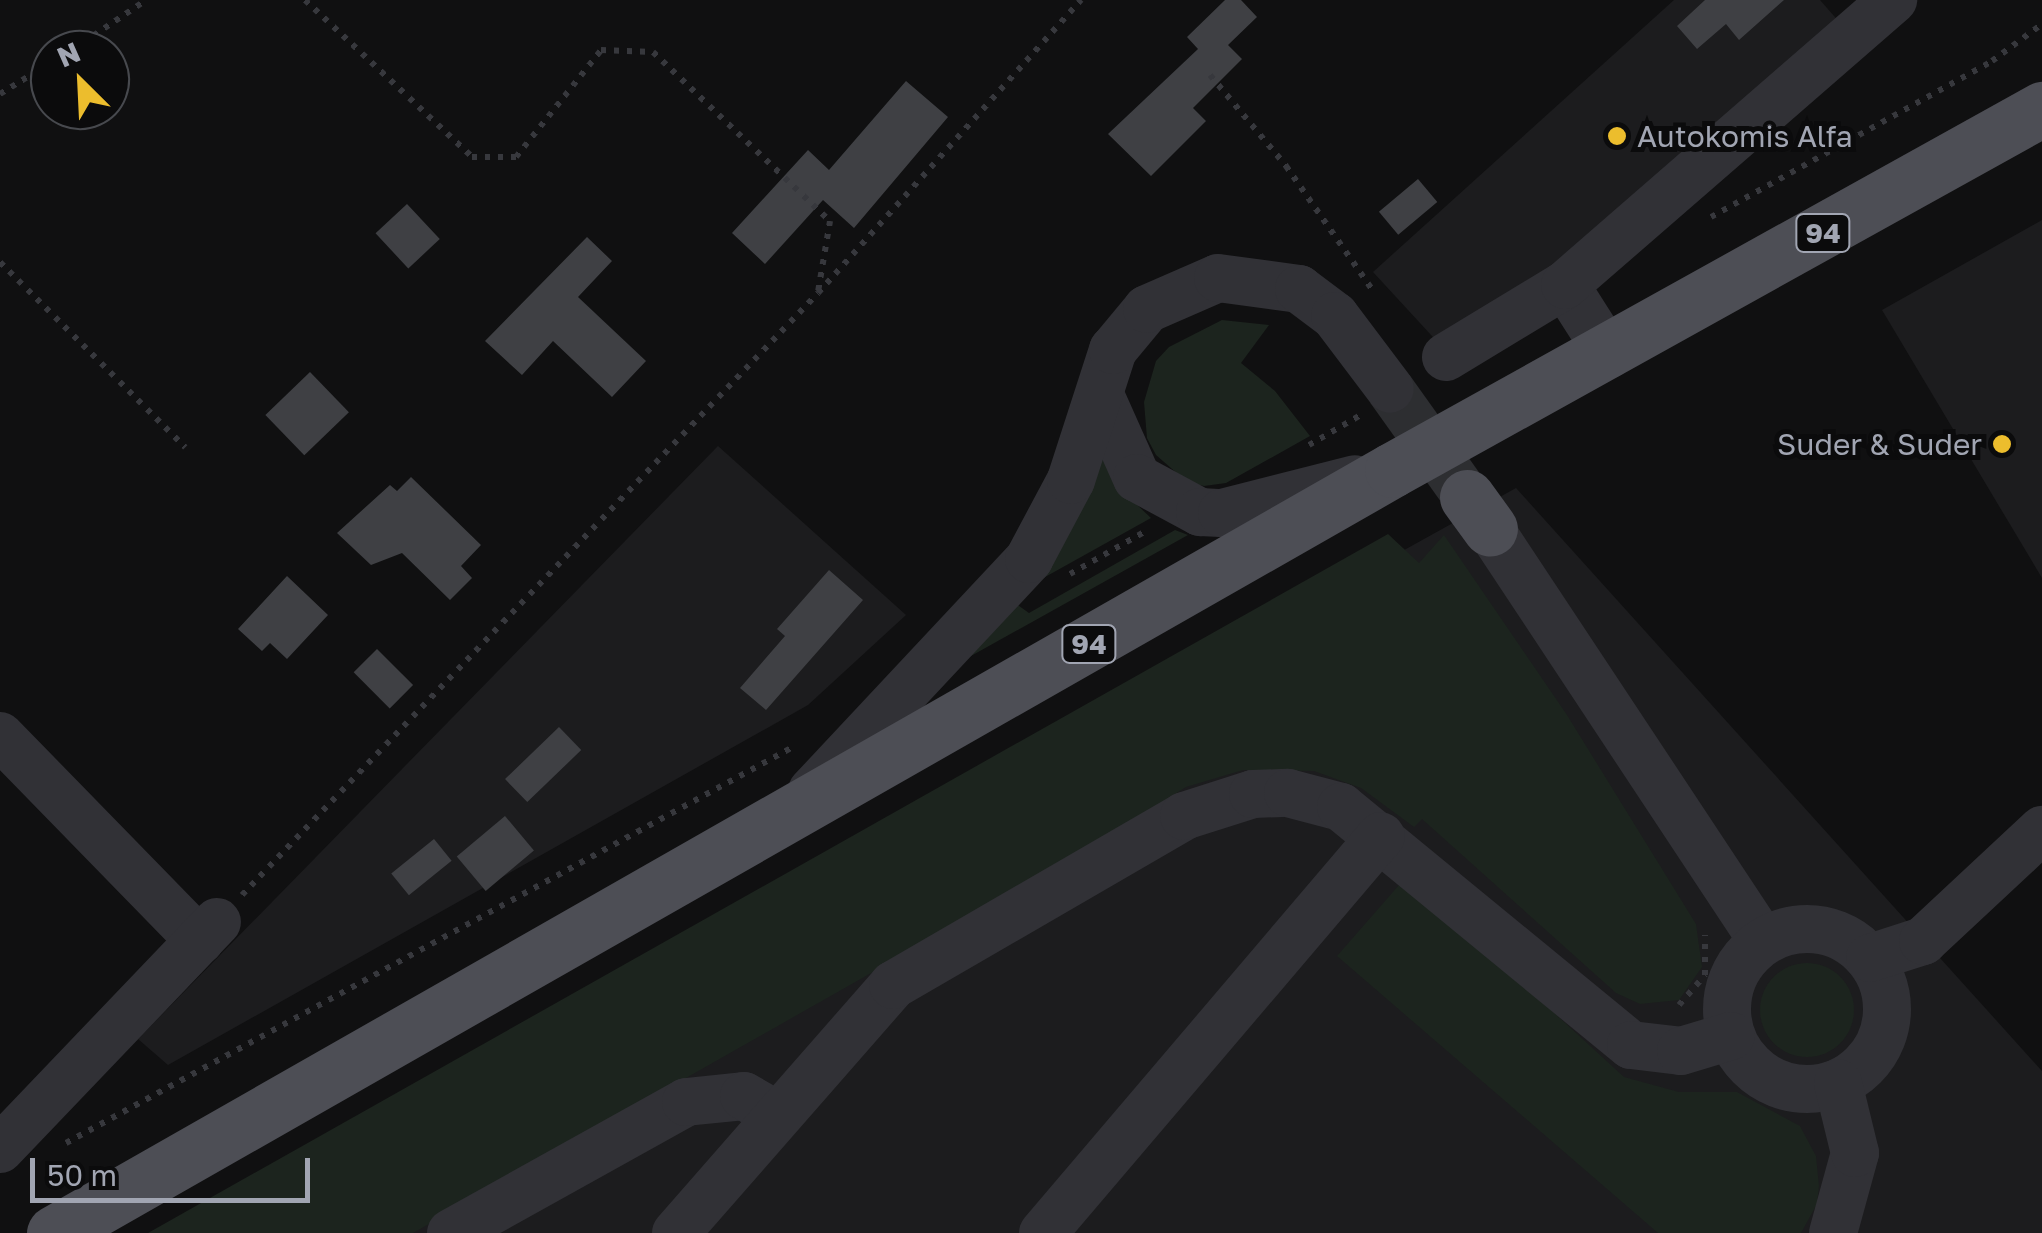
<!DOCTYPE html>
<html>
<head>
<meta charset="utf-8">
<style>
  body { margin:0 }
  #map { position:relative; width:2042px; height:1233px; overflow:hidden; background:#101011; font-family:"Golos Text",sans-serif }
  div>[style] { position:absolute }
  .built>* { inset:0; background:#1c1c1e }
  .green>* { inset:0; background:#1c241e }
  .round { border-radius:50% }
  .building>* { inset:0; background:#3f4044; transform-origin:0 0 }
  .minor-tunnel>* { height:48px; margin-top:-24px; transform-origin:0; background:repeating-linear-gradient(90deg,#2d2e31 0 48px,transparent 0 72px) }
  .path>* { height:6px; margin-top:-3px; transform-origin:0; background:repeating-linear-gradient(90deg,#37383d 0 5px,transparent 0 13px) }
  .minor>* { height:48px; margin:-24px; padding:0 24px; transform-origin:24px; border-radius:24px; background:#313136 }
  .minor>.ring { margin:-24px; padding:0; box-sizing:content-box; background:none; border:48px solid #313136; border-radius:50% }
  .major>* { height:55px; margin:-27.5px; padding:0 27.5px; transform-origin:27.5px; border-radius:27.5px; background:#4d4e55 }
  .dots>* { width:28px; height:28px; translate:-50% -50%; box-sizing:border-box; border:5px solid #0b0b0c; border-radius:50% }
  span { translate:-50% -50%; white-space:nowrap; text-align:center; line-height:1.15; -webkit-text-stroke:10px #0b0b0c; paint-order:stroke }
  .shield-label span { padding:2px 8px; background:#0b0b0c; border:2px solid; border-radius:8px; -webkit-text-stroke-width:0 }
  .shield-label { font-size:28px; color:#a1a5b2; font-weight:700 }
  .poi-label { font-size:30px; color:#a1a5b2 }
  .left { translate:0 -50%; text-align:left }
  .right { translate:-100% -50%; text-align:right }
  .north { position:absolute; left:30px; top:30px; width:100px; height:100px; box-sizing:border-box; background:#0b0b0c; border:2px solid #47494e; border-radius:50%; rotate:336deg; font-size:28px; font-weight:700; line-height:40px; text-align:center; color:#a1a5b2 }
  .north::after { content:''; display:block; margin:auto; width:35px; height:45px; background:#ecbd2d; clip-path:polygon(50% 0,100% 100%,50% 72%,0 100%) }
  .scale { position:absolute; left:30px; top:1158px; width:280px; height:45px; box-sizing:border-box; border:5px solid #a1a5b2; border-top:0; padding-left:12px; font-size:30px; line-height:35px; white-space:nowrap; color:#a1a5b2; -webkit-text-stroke:8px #0b0b0c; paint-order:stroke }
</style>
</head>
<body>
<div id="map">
  <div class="built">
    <div style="clip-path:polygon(1674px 0,1820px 0,1841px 24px,1551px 272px,1443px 348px,1373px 272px)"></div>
    <div style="clip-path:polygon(2042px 220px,2042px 578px,1882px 310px)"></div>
    <div style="clip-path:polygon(718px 446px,906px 615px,808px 705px,168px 1065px,138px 1039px)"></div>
    <div style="clip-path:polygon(1516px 488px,2042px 1071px,2042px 1233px,173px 1233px)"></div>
  </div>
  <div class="green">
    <div style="clip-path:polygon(1222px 320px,1269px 325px,1241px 363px,1275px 391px,1310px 436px,1226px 483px,1204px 486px,1187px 482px,1156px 455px,1147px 438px,1144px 402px,1156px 361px,1169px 347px)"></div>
    <div style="clip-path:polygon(1096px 443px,1115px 484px,1151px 518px,1029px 586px)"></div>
    <div style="clip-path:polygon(1175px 530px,1188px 535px,962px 661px,1012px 601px,1029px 613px)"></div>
    <div style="clip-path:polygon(1388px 534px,1419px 563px,1444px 535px,1567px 715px,1696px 924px,1702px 967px,1679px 1000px,1640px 1004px,1616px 993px,1422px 819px,1414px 827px,1361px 788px,1314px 771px,1243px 770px,1186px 787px,1072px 859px,413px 1233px,148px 1233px)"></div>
    <div style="clip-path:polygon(1406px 877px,1624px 1077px,1679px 1092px,1737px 1092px,1800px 1126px,1816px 1156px,1819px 1186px,1817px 1204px,1801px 1233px,1658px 1233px,1337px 956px)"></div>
    <div class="round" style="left:1760px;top:963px;width:94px;height:94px"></div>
  </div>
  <div class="building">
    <div style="clip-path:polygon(1225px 0,1241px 0,1257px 17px,1228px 45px,1242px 59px,1193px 108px,1206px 121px,1151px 176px,1108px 134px,1198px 49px,1187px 37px)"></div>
    <div style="clip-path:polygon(1705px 0,1784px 0,1739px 40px,1726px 24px,1697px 49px,1677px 26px)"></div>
    <div style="clip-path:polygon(906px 81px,948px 117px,854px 228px,823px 200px,765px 264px,732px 233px,808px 150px,829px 170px)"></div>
    <div style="left:1418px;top:179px;width:30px;height:51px;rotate:50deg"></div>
    <div style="left:407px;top:204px;width:48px;height:43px;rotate:47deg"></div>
    <div style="clip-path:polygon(587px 237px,612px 261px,578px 297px,646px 361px,612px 397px,553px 341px,522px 375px,485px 341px)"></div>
    <div style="left:310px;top:372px;width:56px;height:62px;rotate:46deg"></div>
    <div style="clip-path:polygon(411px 477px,481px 545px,461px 566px,472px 578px,450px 600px,402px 553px,371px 565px,337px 533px,390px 485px,397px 491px)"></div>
    <div style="clip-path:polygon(829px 570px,863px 600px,766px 710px,740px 688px,785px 636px,777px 629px)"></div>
    <div style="clip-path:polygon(287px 576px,328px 615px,287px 659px,270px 643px,262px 651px,238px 629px)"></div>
    <div style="left:377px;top:649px;width:51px;height:33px;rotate:45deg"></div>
    <div style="left:559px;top:727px;width:32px;height:75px;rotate:46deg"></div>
    <div style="left:505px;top:816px;width:45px;height:63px;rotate:50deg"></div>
    <div style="left:434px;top:839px;width:28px;height:55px;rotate:51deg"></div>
  </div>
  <div class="minor-tunnel">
    <div style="left:1390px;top:389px;width:133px;rotate:54.5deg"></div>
  </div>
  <div class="path">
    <div style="left:305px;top:0;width:229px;rotate:43.2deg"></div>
    <div style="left:472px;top:157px;width:44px"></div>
    <div style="left:516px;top:157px;width:137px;rotate:-51.5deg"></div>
    <div style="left:601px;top:50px;width:52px;rotate:2.2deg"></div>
    <div style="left:653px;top:52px;width:245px;rotate:43.7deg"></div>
    <div style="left:830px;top:221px;width:72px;rotate:99.6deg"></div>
    <div style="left:72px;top:50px;width:89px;rotate:-34deg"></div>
    <div style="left:1210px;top:75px;width:119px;rotate:50.1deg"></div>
    <div style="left:1286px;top:166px;width:149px;rotate:55.1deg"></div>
    <div style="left:0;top:94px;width:59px;rotate:-31.8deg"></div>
    <div style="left:1711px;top:217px;width:321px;rotate:-29deg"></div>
    <div style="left:1992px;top:61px;width:62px;rotate:-36.5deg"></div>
    <div style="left:0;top:262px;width:262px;rotate:45deg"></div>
    <div style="left:1309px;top:445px;width:58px;rotate:-30.1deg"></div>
    <div style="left:1070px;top:574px;width:87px;rotate:-29.5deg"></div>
    <div style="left:242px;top:895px;width:833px;rotate:-46.26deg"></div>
    <div style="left:818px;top:293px;width:394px;rotate:-48.1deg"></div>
    <div style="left:1679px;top:1005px;width:40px;rotate:-49deg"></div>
    <div style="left:1705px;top:975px;width:40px;rotate:-90deg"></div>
    <div style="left:66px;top:1143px;width:828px;rotate:-28.58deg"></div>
  </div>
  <div class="minor">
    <div style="left:1565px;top:285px;width:82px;rotate:57.5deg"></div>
    <div style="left:1446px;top:357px;width:139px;rotate:-31.2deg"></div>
    <div style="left:1565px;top:285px;width:435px;rotate:-41deg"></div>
    <div style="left:1100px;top:395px;width:91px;rotate:66deg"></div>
    <div style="left:1137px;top:478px;width:72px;rotate:28.4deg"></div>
    <div style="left:1200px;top:512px;width:22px;rotate:3deg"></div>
    <div style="left:1222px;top:513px;width:137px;rotate:-14.3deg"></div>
    <div style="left:1490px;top:529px;width:494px;rotate:56.5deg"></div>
    <div style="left:0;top:736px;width:286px;rotate:45.7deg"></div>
    <div style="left:812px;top:791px;width:318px;rotate:-46.9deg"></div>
    <div style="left:1029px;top:559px;width:89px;rotate:-62deg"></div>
    <div style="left:1071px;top:480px;width:137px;rotate:-72.1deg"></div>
    <div style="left:1113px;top:350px;width:53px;rotate:-50.3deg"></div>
    <div style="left:1147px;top:309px;width:77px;rotate:-23.6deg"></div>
    <div style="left:1218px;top:278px;width:82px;rotate:7.7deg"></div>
    <div style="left:1299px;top:289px;width:45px;rotate:36.9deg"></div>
    <div style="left:1335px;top:316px;width:91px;rotate:53deg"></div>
    <div class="ring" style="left:1727px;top:929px;width:112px;height:112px"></div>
    <div style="left:1870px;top:958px;width:56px;rotate:-17.8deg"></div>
    <div style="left:1923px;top:941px;width:163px;rotate:-43deg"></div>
    <div style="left:0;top:1149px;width:314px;rotate:-46.3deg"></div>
    <div style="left:451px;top:1233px;width:269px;rotate:-29.1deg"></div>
    <div style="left:686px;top:1102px;width:58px;rotate:-5.9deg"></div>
    <div style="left:744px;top:1096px;width:38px;rotate:30deg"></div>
    <div style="left:676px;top:1233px;width:330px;rotate:-48.8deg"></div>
    <div style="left:893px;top:985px;width:337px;rotate:-30.1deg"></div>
    <div style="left:1184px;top:816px;width:72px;rotate:-17.7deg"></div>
    <div style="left:1253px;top:794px;width:35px;rotate:-2deg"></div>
    <div style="left:1288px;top:793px;width:55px;rotate:14.8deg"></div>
    <div style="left:1341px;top:807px;width:375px;rotate:39.4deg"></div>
    <div style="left:1631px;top:1045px;width:50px;rotate:6.8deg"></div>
    <div style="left:1681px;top:1051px;width:52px;rotate:-16.7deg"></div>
    <div style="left:1043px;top:1233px;width:521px;rotate:-49.59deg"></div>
    <div style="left:1833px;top:1233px;width:83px;rotate:-74.6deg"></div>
    <div style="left:1855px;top:1153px;width:72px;rotate:-103.7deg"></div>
  </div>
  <div class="major">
    <div style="left:1467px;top:497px;width:39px;rotate:54deg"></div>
    <div style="left:54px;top:1233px;width:1540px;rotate:-29.69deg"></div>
    <div style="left:1392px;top:470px;width:744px;rotate:-29.05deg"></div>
  </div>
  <div class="dots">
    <div style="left:1617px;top:136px;background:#ecbd2d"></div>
    <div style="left:2002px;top:444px;background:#ecbd2d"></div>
  </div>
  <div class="shield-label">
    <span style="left:1823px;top:233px">94</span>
    <span style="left:1089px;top:644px">94</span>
  </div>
  <div class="poi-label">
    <span class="left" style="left:1637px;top:136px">Autokomis Alfa</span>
    <span class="right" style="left:1982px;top:444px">Suder &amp; Suder</span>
  </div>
  <div class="north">N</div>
  <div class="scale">50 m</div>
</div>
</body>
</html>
